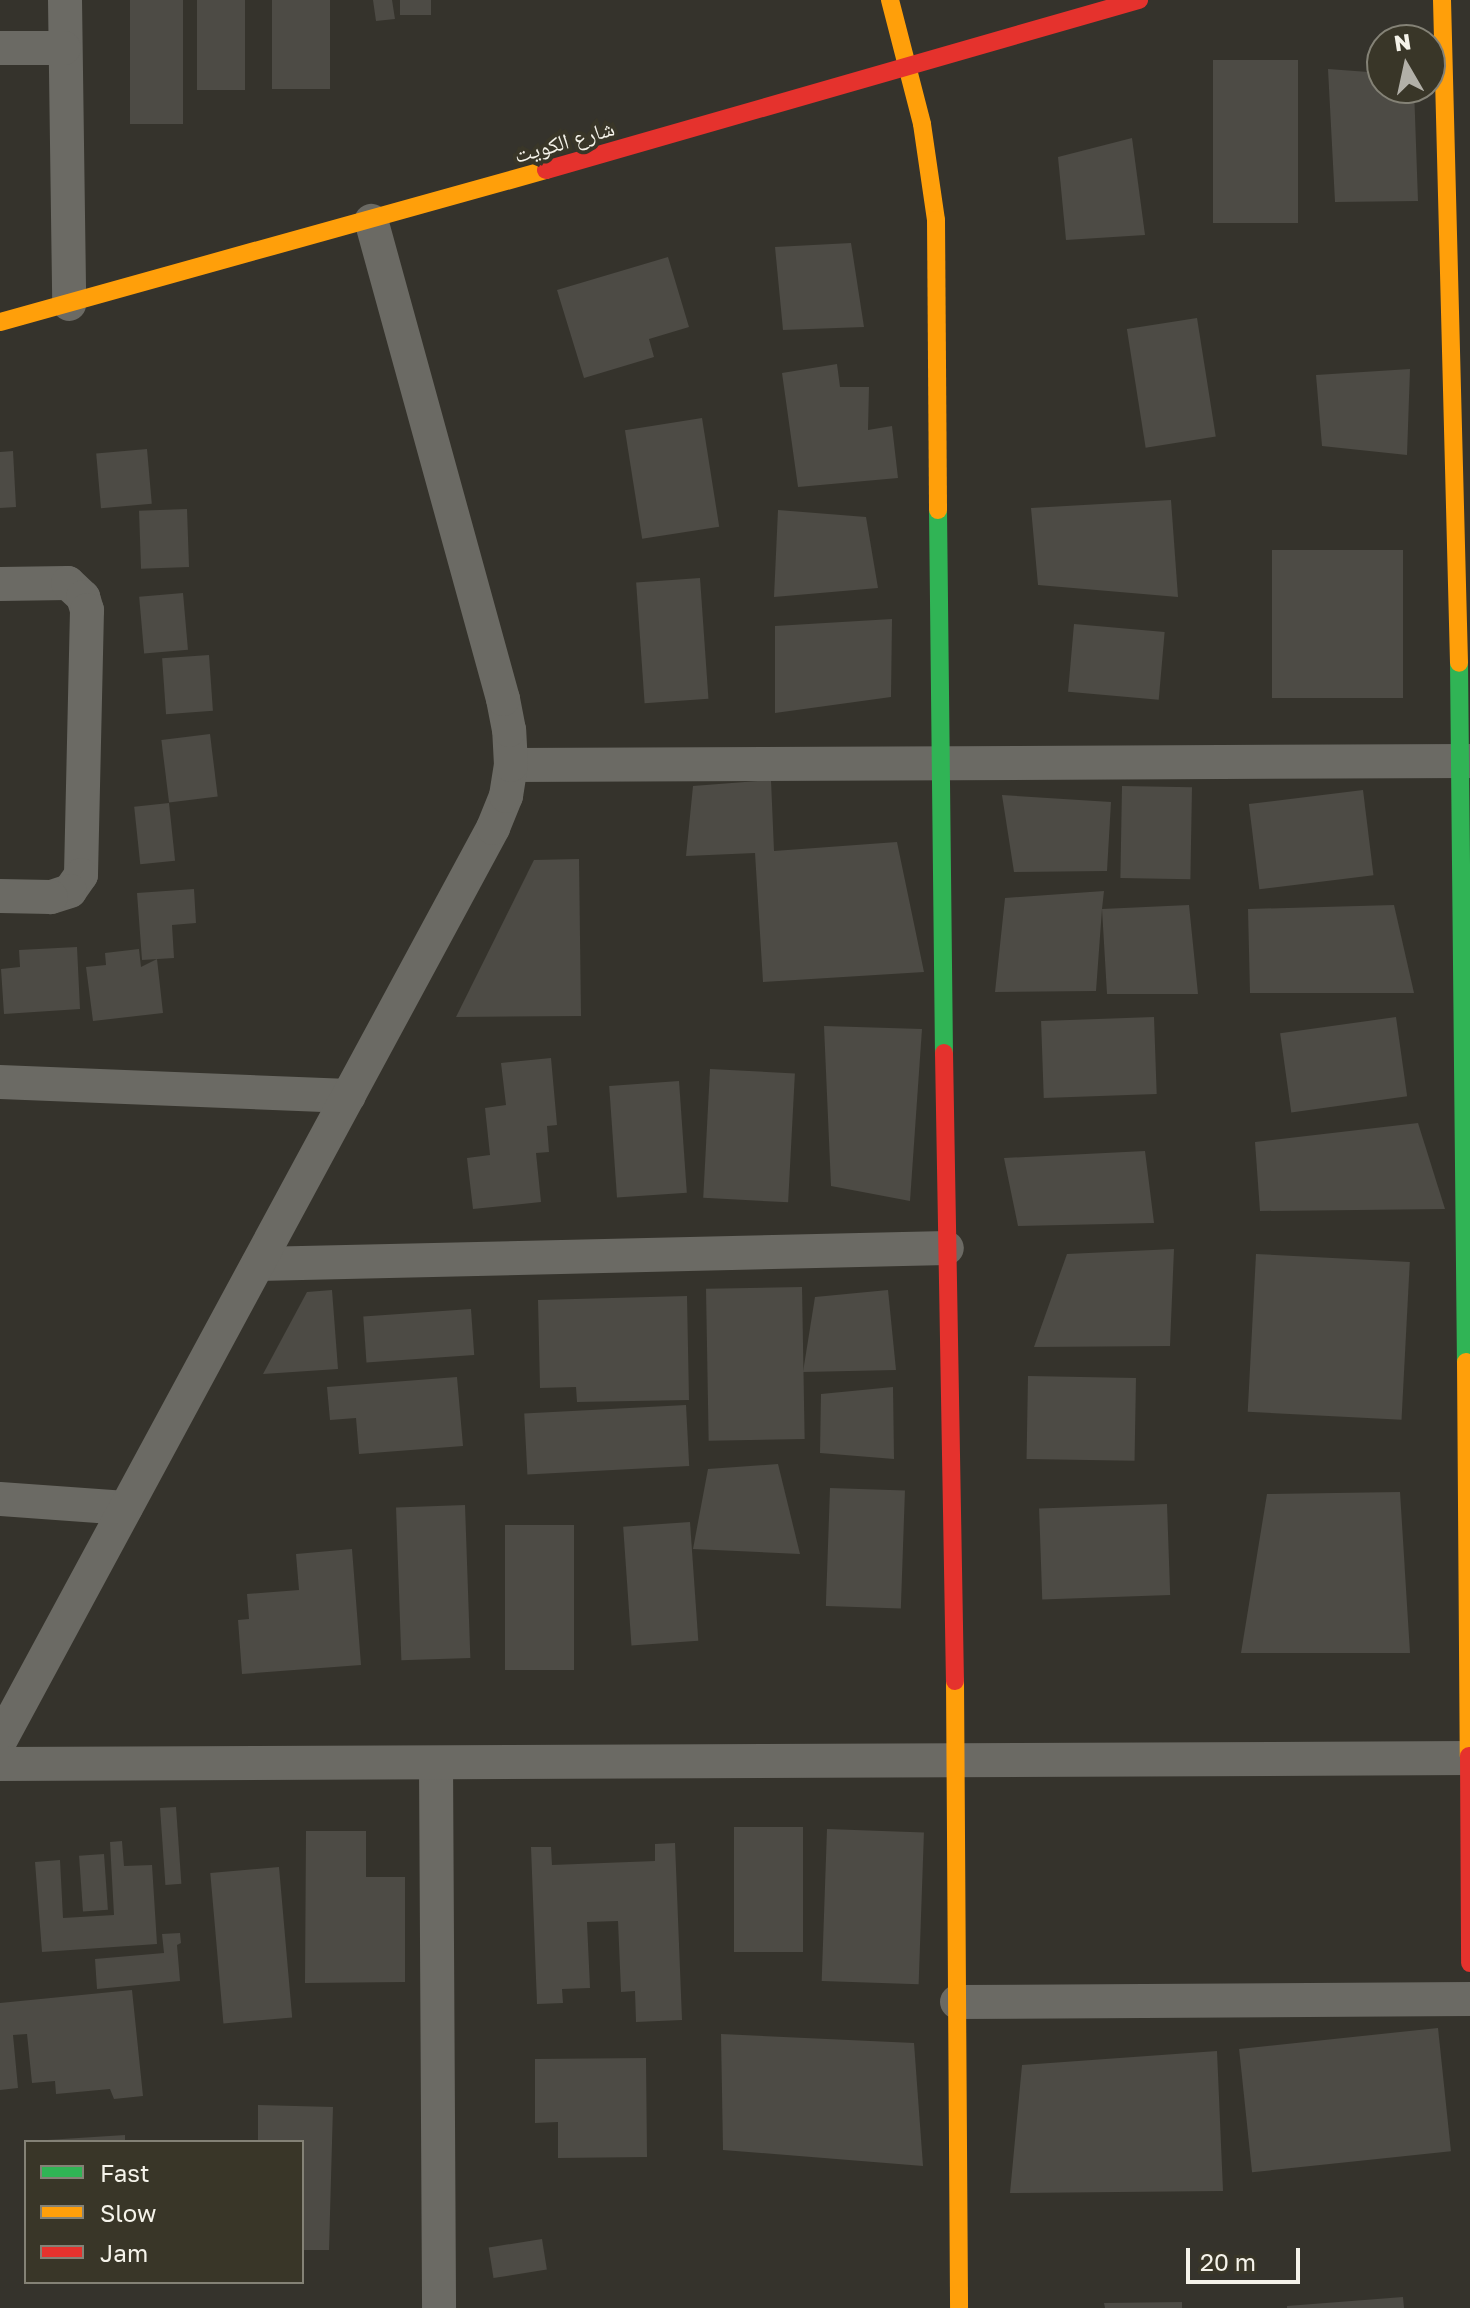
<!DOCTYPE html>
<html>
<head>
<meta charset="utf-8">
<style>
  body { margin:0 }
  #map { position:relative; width:1470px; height:2308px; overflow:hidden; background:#35332c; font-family:"Golos Text","Noto Naskh Arabic",sans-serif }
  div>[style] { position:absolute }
  .building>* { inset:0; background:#4d4b45; transform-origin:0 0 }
  .street>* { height:34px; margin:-17px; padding:0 17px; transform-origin:17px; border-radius:17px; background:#6b6a64 }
  .fast>* { height:18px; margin:-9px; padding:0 9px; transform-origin:9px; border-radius:9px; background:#30b455 }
  .slow>* { height:18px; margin:-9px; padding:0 9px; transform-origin:9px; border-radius:9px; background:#ff9f0a }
  .jam>* { height:18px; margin:-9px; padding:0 9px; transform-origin:9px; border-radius:9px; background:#e5322d }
  span { translate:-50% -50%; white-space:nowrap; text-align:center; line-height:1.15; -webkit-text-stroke:8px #393628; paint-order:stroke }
  .street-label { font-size:22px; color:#f5f3ea }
  .legend { position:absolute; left:24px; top:2140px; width:280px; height:144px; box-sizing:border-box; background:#393628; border:2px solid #848276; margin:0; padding:10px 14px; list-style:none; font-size:24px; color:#f5f3ea }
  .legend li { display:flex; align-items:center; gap:16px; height:40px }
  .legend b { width:40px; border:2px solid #848276 }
  .north { position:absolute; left:1366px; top:24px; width:80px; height:80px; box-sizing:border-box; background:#393628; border:2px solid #848276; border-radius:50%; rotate:351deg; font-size:22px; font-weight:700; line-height:32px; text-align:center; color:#f5f3ea }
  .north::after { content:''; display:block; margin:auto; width:28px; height:36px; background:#b2b0a8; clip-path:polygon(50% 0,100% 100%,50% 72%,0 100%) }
  .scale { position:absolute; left:1186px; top:2248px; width:114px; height:36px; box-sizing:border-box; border:4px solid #f5f3ea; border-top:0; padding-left:10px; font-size:24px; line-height:28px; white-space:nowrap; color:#f5f3ea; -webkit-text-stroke:6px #393628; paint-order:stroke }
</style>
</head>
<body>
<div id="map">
  <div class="building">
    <div style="left:130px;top:0;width:53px;height:124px"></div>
    <div style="left:197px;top:0;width:48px;height:90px"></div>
    <div style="left:272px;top:0;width:58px;height:89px"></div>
    <div style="clip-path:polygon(373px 0,392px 0,395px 19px,376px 21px)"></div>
    <div style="left:400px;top:0;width:31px;height:15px"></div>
    <div style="left:1213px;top:60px;width:85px;height:163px"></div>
    <div style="clip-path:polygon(1328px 69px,1382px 73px,1382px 88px,1414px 88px,1418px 201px,1335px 202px)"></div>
    <div style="clip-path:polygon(1132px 138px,1145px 235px,1066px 240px,1058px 157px)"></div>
    <div style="clip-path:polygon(851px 243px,864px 327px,783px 330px,775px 247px)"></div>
    <div style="clip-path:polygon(668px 257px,689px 327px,649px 339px,654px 357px,584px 378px,557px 290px)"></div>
    <div style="left:1197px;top:318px;width:120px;height:71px;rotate:81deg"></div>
    <div style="clip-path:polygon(837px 364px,840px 387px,869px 387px,868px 430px,892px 426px,898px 478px,798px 487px,782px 373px)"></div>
    <div style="clip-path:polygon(1410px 369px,1407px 455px,1322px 446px,1316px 375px)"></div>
    <div style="left:702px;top:418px;width:110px;height:78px;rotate:81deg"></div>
    <div style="left:147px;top:449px;width:55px;height:51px;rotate:85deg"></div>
    <div style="clip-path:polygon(13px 451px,16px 507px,0 508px,0 452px)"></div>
    <div style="clip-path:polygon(1171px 500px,1178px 597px,1038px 585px,1031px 508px)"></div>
    <div style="left:187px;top:509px;width:58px;height:48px;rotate:88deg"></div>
    <div style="clip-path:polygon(778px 510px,866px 517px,878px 588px,774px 597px)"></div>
    <div style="left:1272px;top:550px;width:131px;height:148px"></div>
    <div style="left:700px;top:578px;width:121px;height:64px;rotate:86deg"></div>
    <div style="left:183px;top:593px;width:57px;height:44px;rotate:85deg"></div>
    <div style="clip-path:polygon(892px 619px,891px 697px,775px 713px,775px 626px)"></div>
    <div style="left:1074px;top:624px;width:91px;height:68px;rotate:5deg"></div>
    <div style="left:209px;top:655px;width:56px;height:47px;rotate:86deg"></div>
    <div style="left:210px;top:734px;width:63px;height:49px;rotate:83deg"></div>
    <div style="clip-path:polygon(771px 780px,774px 851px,897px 842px,924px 972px,763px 982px,755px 853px,686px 856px,693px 786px)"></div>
    <div style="left:1122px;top:786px;width:70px;height:92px;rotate:1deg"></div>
    <div style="left:1363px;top:790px;width:86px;height:115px;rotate:83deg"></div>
    <div style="clip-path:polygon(1002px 795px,1111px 802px,1107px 871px,1014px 872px)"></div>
    <div style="left:169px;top:803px;width:58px;height:35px;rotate:84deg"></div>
    <div style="clip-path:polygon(579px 859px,581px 1016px,456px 1017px,534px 860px)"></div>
    <div style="clip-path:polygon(194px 889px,196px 923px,172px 925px,174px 958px,142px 960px,137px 893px)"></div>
    <div style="clip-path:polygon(1104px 891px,1102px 909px,1189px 905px,1198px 994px,1107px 994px,1102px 909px,1096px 991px,995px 992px,1005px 898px)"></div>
    <div style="clip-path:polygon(1394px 905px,1414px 993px,1250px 993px,1248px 909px)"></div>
    <div style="clip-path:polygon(77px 947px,80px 1009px,4px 1014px,1px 969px,20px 967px,19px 950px)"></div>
    <div style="clip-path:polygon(139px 949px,141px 967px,157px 959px,163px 1013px,93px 1021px,86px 967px,106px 965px,105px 953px)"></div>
    <div style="left:1154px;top:1017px;width:77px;height:113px;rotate:88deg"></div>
    <div style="left:1396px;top:1017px;width:80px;height:117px;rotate:82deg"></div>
    <div style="clip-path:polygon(824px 1026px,922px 1029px,910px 1201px,831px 1186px)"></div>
    <div style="clip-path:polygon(551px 1058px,557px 1125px,547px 1126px,549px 1152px,536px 1153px,541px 1202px,473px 1209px,467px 1158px,490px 1155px,485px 1108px,506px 1105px,501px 1063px)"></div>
    <div style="left:710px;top:1069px;width:85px;height:129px;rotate:3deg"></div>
    <div style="left:679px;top:1081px;width:112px;height:70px;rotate:86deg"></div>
    <div style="clip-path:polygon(1418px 1123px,1445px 1209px,1260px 1211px,1255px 1142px)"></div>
    <div style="clip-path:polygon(1145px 1151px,1154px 1223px,1018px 1226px,1004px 1158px)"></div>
    <div style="clip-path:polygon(1174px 1249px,1170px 1346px,1034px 1347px,1067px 1254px)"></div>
    <div style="left:1256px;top:1254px;width:154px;height:158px;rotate:3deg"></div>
    <div style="left:802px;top:1287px;width:152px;height:96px;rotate:89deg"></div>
    <div style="clip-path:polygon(332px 1290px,338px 1369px,263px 1374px,307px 1292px)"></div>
    <div style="clip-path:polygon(888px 1290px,896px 1370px,803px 1372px,815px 1297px)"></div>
    <div style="clip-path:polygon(687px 1296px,689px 1400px,577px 1402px,576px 1387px,540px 1388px,538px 1300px)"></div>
    <div style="left:471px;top:1309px;width:46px;height:108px;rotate:86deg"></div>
    <div style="left:1028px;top:1376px;width:108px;height:83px;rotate:1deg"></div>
    <div style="clip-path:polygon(457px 1377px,463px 1446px,359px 1454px,356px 1418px,330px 1420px,327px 1387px)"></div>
    <div style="clip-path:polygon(893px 1387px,894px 1459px,820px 1453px,821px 1394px)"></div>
    <div style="left:686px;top:1405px;width:61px;height:162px;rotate:87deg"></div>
    <div style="clip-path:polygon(778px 1464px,800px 1554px,693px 1549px,708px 1469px)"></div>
    <div style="left:830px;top:1488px;width:75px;height:118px;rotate:2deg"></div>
    <div style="clip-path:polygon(1400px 1492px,1410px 1653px,1241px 1653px,1267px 1494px)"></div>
    <div style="left:1167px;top:1504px;width:91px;height:128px;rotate:88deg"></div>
    <div style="left:465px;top:1505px;width:153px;height:69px;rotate:88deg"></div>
    <div style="left:690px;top:1522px;width:119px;height:67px;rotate:86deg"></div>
    <div style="left:505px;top:1525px;width:69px;height:145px"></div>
    <div style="clip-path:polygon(352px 1549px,361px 1665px,242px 1674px,238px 1620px,249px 1619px,247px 1594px,299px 1590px,296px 1554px)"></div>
    <div style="left:176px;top:1807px;width:77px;height:16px;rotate:86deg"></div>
    <div style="left:734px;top:1827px;width:69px;height:125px"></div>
    <div style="left:827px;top:1829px;width:97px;height:152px;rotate:2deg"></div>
    <div style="clip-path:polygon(306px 1831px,366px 1831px,366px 1877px,405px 1877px,405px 1982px,305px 1983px)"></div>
    <div style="clip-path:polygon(122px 1841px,124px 1866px,152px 1865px,157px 1944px,42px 1952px,35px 1862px,60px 1860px,63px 1918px,114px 1915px,110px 1842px)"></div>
    <div style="clip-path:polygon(675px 1843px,682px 2020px,636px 2022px,635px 1991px,621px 1992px,618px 1921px,587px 1922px,590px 1988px,562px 1989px,563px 2003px,537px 2004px,531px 1847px,551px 1847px,552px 1865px,655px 1861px,655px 1844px)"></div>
    <div style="left:104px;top:1854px;width:56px;height:25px;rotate:86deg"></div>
    <div style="left:279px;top:1867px;width:151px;height:69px;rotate:85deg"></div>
    <div style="clip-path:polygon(180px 1933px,181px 1943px,177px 1945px,180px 1981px,97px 1989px,95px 1959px,164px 1953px,162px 1934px)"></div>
    <div style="clip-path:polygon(132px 1990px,143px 2096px,114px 2099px,110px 2089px,56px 2094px,55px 2081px,32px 2083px,27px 2034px,13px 2035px,18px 2088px,0 2090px,0 2003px)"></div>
    <div style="left:1438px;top:2028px;width:124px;height:200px;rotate:84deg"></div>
    <div style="clip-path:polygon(721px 2034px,914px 2043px,923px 2166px,723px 2150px)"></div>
    <div style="clip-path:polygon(1217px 2051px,1223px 2191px,1010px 2193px,1022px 2065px)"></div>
    <div style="clip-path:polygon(646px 2058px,647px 2157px,558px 2158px,558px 2122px,535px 2123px,535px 2059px)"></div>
    <div style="clip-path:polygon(258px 2105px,333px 2107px,329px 2250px,302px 2250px,302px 2142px,258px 2142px)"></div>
    <div style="clip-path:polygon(125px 2135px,125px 2142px,47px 2142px,47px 2140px)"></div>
    <div style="left:542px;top:2239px;width:31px;height:54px;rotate:81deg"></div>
    <div style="clip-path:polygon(1403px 2297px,1404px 2308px,1287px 2308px,1287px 2306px)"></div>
    <div style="clip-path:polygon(1182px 2302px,1182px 2308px,1105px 2308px,1104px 2303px)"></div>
  </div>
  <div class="street">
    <div style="left:65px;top:0;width:304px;rotate:89.2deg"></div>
    <div style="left:0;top:48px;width:64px"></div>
    <div style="left:0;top:584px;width:68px;rotate:-0.8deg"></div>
    <div style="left:68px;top:583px;width:21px;rotate:43deg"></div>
    <div style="left:83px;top:597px;width:14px;rotate:73deg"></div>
    <div style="left:87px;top:610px;width:265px;rotate:91.3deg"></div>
    <div style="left:81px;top:875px;width:19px;rotate:125deg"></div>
    <div style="left:70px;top:891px;width:20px;rotate:162deg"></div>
    <div style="left:51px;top:897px;width:51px;rotate:-178.9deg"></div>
    <div style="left:511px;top:765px;width:959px;rotate:-0.24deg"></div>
    <div style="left:0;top:1082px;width:349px;rotate:2.3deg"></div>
    <div style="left:258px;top:1264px;width:689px;rotate:-1.33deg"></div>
    <div style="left:0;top:1499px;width:126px;rotate:4.1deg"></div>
    <div style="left:0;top:1741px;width:1038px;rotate:-61.63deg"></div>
    <div style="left:493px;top:828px;width:35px;rotate:-68deg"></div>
    <div style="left:506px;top:796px;width:31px;rotate:-81deg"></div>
    <div style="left:511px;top:765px;width:35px;rotate:-93deg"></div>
    <div style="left:509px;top:730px;width:32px;rotate:-101deg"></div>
    <div style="left:503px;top:699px;width:496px;rotate:-105.4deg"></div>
    <div style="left:436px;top:1763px;width:545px;rotate:89.68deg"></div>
    <div style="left:0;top:1764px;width:1470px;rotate:-0.23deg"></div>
    <div style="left:957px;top:2002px;width:513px;rotate:-0.34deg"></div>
  </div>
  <div class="fast">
    <div style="left:938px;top:510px;width:543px;rotate:89.37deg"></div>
    <div style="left:1459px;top:663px;width:699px;rotate:89.43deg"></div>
  </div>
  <div class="slow">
    <div style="left:890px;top:0;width:128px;rotate:75.5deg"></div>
    <div style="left:922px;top:124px;width:97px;rotate:81.7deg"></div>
    <div style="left:936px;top:220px;width:290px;rotate:89.6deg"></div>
    <div style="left:1442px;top:0;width:663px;rotate:88.53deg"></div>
    <div style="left:0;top:322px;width:567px;rotate:-15.56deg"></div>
    <div style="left:1466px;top:1362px;width:394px;rotate:89.6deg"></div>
    <div style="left:955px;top:1681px;width:627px;rotate:89.63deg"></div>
  </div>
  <div class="jam">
    <div style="left:546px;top:170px;width:617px;rotate:-16deg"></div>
    <div style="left:944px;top:1053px;width:628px;rotate:89deg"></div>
    <div style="left:1469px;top:1756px;width:207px;rotate:89.7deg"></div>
  </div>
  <div class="street-label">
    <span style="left:564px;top:141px;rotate:-16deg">شارع الكويت</span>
  </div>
  <ul class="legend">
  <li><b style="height:10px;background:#30b455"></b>Fast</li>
  <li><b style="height:10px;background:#ff9f0a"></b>Slow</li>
  <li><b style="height:10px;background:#e5322d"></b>Jam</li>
  </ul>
  <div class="north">N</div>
  <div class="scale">20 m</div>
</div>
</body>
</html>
